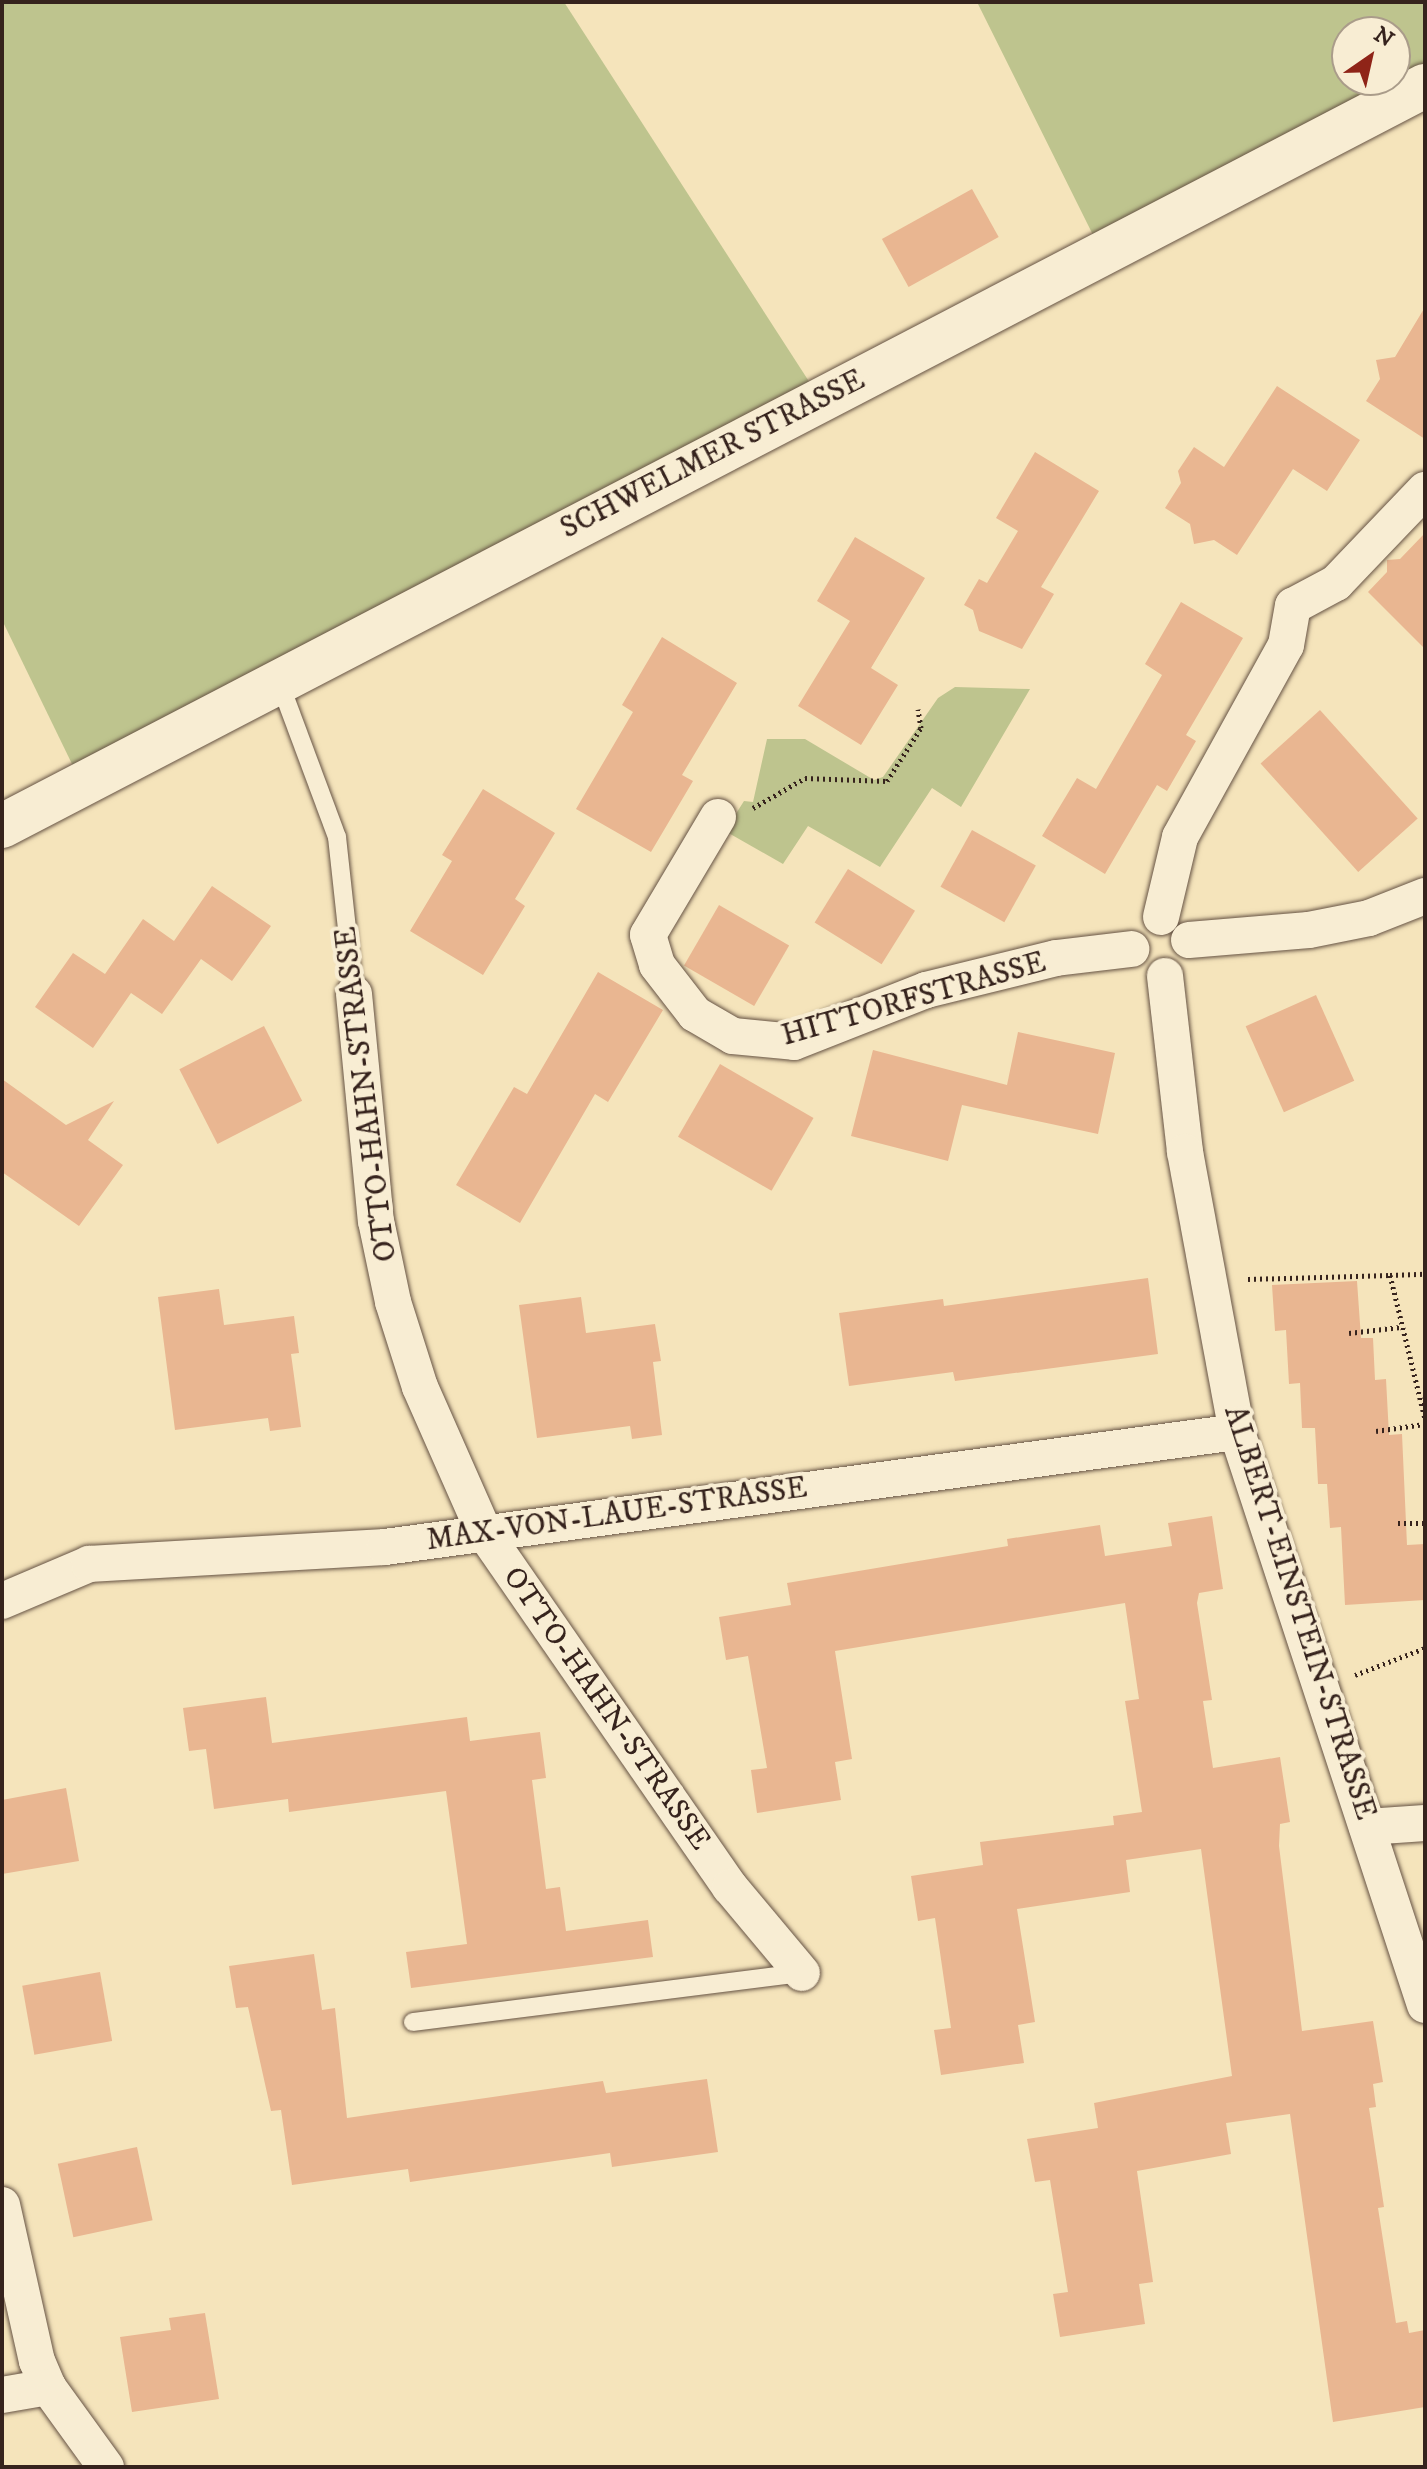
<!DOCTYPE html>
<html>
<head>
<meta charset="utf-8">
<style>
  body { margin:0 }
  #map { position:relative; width:1427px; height:2469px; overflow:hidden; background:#f5e4bb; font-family:"IM FELL DW Pica",serif }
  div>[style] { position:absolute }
  .green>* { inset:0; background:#bec48e }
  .building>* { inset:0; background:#e9b691; transform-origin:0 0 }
  .path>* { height:5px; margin-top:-2.5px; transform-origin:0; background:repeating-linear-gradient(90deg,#36231d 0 2px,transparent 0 6px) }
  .roads { filter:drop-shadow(0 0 2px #665344) drop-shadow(0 0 2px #665344) }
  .lane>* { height:18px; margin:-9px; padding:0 9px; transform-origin:9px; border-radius:9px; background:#f8edd3 }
  .street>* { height:36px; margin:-18px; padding:0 18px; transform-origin:18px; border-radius:18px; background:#f8edd3 }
  .secondary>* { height:44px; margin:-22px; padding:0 22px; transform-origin:22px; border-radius:22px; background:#f8edd3 }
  span { translate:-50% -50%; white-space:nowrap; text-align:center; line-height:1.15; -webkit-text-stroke:8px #f8edd3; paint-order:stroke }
  .street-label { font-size:30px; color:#36231d }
  .frame { position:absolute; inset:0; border:4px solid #36231d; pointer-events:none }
  .north { position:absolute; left:1331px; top:16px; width:80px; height:80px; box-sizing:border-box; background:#f8edd3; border:2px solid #aa9c8a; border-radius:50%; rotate:34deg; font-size:22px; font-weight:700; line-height:32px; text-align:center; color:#36231d }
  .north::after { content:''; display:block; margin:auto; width:28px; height:36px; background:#8f2418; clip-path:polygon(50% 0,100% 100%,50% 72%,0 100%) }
</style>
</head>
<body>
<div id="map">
  <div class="green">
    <div style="clip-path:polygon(2px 2px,564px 2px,810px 383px,73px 766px,2px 620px)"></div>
    <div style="clip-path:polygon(evenodd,977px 2px,1425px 2px,1425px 66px,1093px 235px,977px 2px,1347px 32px,1395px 32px,1395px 80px,1347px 80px,1347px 32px)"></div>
    <div style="clip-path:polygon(955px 687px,1030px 689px,961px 807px,932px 788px,880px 867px,808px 826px,783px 864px,725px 831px,744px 801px,753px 802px,767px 739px,805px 739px,874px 780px,883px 777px,938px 698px)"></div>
  </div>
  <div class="building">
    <div style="left:972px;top:189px;width:55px;height:103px;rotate:61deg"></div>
    <div style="clip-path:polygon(1425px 307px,1425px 439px,1366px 401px,1380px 379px,1376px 360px,1395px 357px)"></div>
    <div style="clip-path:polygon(1277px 386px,1360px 440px,1327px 491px,1293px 469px,1237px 555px,1214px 540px,1194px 544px,1190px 524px,1165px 508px,1181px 483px,1178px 471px,1194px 447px,1224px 467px)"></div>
    <div style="clip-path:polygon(1035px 452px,1099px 491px,1041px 587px,1054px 594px,1022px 649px,979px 631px,973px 610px,964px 605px,979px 579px,987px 583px,1018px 531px,996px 518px)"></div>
    <div style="clip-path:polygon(1425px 533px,1425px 649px,1368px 592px,1387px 572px,1387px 560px,1400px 559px)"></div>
    <div style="clip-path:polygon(855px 537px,925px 578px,871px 668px,898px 685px,861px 745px,798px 706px,850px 621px,817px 601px)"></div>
    <div style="clip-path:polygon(1181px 602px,1243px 638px,1186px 735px,1196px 741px,1167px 791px,1157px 785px,1105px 874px,1042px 836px,1077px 778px,1096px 789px,1162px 675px,1145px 664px)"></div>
    <div style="clip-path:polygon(662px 637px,737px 683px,682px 775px,693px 781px,651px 852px,576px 809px,633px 712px,622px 705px)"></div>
    <div style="left:1320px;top:710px;width:146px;height:80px;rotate:48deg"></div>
    <div style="clip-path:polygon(483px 789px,555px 833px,515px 899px,525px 906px,483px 975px,410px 931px,452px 861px,442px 855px)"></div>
    <div style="left:972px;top:830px;width:73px;height:65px;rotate:29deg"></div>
    <div style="left:848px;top:869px;width:79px;height:63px;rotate:32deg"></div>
    <div style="clip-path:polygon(212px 886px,271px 926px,232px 981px,201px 959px,162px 1014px,131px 993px,93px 1048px,35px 1007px,73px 953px,105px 974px,143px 919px,174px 941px)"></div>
    <div style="left:719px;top:905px;width:81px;height:70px;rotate:30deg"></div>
    <div style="clip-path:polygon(598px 972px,663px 1010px,608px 1102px,595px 1094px,520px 1223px,456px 1185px,514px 1087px,527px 1094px)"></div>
    <div style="left:1316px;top:995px;width:94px;height:77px;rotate:66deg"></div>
    <div style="left:264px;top:1026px;width:84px;height:95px;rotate:63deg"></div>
    <div style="clip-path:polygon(1018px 1032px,1115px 1053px,1098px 1134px,962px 1105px,948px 1161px,851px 1136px,873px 1050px,1007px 1085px)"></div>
    <div style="left:720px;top:1064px;width:108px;height:84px;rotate:30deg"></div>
    <div style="clip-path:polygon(2px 1079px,66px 1125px,114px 1101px,88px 1140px,123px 1165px,79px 1226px,2px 1172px)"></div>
    <div style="clip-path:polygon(1148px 1278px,1158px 1354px,955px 1381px,953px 1372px,849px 1386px,839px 1313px,943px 1299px,944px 1306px)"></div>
    <div style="clip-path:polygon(1357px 1281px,1361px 1338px,1373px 1338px,1375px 1380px,1386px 1379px,1389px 1435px,1402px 1434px,1407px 1545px,1425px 1544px,1425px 1600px,1345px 1605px,1341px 1527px,1330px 1528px,1327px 1484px,1318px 1484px,1315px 1428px,1302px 1428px,1300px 1383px,1289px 1384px,1286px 1330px,1275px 1331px,1272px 1285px)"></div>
    <div style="clip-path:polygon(219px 1289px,224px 1325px,294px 1316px,299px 1353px,291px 1354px,301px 1427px,270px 1431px,268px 1418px,175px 1430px,158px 1297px)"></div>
    <div style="clip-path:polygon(581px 1297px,586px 1333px,655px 1324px,661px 1361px,653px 1362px,662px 1435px,632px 1439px,630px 1426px,537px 1438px,519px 1305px)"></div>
    <div style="clip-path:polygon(1212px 1516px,1223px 1589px,1199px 1593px,1197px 1603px,1212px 1700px,1203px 1701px,1213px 1768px,1280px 1757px,1290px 1822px,1280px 1824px,1279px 1846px,1302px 2031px,1373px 2021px,1383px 2082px,1373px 2084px,1376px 2107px,1369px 2108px,1384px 2207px,1378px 2208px,1396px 2323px,1407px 2321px,1409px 2333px,1425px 2330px,1425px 2407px,1333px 2422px,1290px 2114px,1226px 2123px,1231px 2154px,1137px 2171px,1153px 2282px,1139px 2284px,1145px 2324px,1060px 2337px,1053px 2294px,1068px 2292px,1050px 2180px,1035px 2182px,1027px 2139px,1098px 2128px,1094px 2103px,1232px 2076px,1201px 1849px,1126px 1860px,1130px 1892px,1017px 1909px,1035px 2022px,1018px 2025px,1024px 2063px,941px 2075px,934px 2030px,951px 2028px,935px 1918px,918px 1921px,911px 1876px,983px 1865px,980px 1842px,1114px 1825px,1113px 1816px,1142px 1812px,1125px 1701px,1139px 1699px,1125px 1603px,835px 1651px,852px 1759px,835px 1762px,841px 1800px,757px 1813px,751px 1770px,767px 1768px,748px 1656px,726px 1660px,719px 1617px,791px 1605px,787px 1583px,1008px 1546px,1007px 1539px,1100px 1525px,1105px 1556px,1172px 1546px,1168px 1523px)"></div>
    <div style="clip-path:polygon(266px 1697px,272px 1743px,467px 1717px,470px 1741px,540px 1732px,546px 1778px,532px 1780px,546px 1889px,560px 1887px,566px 1931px,648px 1920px,653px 1957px,411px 1988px,406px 1952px,467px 1944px,446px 1791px,289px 1812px,288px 1799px,214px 1809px,206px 1749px,189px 1751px,183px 1708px)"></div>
    <div style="clip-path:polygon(66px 1788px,79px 1861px,2px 1874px,2px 1800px)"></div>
    <div style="clip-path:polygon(314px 1954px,322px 2010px,335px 2008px,347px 2118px,603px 2081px,606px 2093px,707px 2079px,718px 2152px,612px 2167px,610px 2153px,410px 2182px,408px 2169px,292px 2185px,281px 2110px,271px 2111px,248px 2007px,236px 2008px,229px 1966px)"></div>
    <div style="left:100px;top:1972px;width:70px;height:79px;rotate:80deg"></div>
    <div style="left:137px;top:2147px;width:75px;height:81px;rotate:78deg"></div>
    <div style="clip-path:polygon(205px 2313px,219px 2399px,132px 2412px,120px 2337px,171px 2330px,169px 2318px)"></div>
  </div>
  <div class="path">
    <div style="left:753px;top:808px;width:60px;rotate:-30deg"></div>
    <div style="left:805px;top:778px;width:82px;rotate:2.1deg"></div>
    <div style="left:887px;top:781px;width:63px;rotate:-57.3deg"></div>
    <div style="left:921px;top:728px;width:19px;rotate:-99deg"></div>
    <div style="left:1390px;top:1275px;width:35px;rotate:-2deg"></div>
    <div style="left:1248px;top:1279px;width:142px;rotate:-1.6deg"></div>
    <div style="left:1390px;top:1275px;width:148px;rotate:76.3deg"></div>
    <div style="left:1349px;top:1333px;width:52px;rotate:-6.6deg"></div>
    <div style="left:1376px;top:1431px;width:49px;rotate:-8.1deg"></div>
    <div style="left:1398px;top:1523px;width:27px"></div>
    <div style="left:1355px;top:1675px;width:75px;rotate:-21.1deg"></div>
  </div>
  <div class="roads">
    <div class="lane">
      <div style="left:279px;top:681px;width:166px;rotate:69.6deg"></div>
      <div style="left:337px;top:837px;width:158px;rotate:83.8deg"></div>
      <div style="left:413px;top:2022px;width:392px;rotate:-7.2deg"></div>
    </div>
    <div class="street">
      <div style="left:718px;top:817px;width:137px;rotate:120.7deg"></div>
      <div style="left:648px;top:935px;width:31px;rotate:73deg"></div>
      <div style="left:657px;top:965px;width:62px;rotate:52.2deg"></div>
      <div style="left:695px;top:1014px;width:44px;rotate:30.1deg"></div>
      <div style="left:733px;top:1036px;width:61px;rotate:5.6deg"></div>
      <div style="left:794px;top:1042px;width:142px;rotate:-21.5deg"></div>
      <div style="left:926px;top:990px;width:134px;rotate:-13.8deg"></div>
      <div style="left:1056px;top:958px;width:76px;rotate:-6.8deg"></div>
      <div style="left:1161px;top:917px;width:82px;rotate:-76.6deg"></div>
      <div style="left:1180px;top:837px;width:219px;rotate:-61.1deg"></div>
      <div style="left:1286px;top:645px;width:40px;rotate:-80deg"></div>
      <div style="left:1293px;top:606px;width:49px;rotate:-28.1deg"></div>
      <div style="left:1336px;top:583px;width:129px;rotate:-46.3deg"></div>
      <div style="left:1189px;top:940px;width:120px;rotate:-4.8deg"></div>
      <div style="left:1309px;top:930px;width:61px;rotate:-11.3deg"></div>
      <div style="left:1369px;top:918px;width:60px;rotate:-21.4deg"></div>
      <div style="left:1165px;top:976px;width:177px;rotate:83.5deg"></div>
      <div style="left:1185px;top:1152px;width:285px;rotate:79.5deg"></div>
      <div style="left:1237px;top:1432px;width:603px;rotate:71.84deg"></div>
      <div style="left:354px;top:994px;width:228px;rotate:84.5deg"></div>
      <div style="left:376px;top:1221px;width:83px;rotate:78.1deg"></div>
      <div style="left:393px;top:1302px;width:89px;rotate:72.4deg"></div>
      <div style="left:420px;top:1387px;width:158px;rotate:66.2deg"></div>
      <div style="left:484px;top:1532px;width:432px;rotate:55.3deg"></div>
      <div style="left:730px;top:1887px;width:112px;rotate:50.1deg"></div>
      <div style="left:2px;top:1601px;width:95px;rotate:-23deg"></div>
      <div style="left:89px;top:1564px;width:296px;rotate:-3.3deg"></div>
      <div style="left:385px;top:1547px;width:860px;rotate:-7.69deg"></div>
      <div style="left:1367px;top:1827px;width:58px;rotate:-3.9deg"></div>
      <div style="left:2px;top:2205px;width:160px;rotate:77.4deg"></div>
      <div style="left:37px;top:2361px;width:28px;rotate:67deg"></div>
      <div style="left:48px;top:2387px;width:99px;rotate:54.1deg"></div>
      <div style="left:2px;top:2395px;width:47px;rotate:-9.9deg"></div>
    </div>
    <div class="secondary">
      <div style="left:2px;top:826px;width:1604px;rotate:-27.48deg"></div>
    </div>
  </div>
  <div class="street-label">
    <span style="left:713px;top:455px;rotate:-27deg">SCHWELMER STRASSE</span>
    <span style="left:914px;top:1000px;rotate:-16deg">HITTORFSTRASSE</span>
    <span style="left:367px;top:1094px;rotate:-97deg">OTTO-HAHN-STRASSE</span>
    <span style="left:617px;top:1515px;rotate:-8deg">MAX-VON-LAUE-STRASSE</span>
    <span style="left:1299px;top:1613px;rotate:72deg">ALBERT-EINSTEIN-STRASSE</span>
    <span style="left:606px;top:1709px;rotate:55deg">OTTO-HAHN-STRASSE</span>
  </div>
  <div class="frame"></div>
  <div class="north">N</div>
</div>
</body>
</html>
